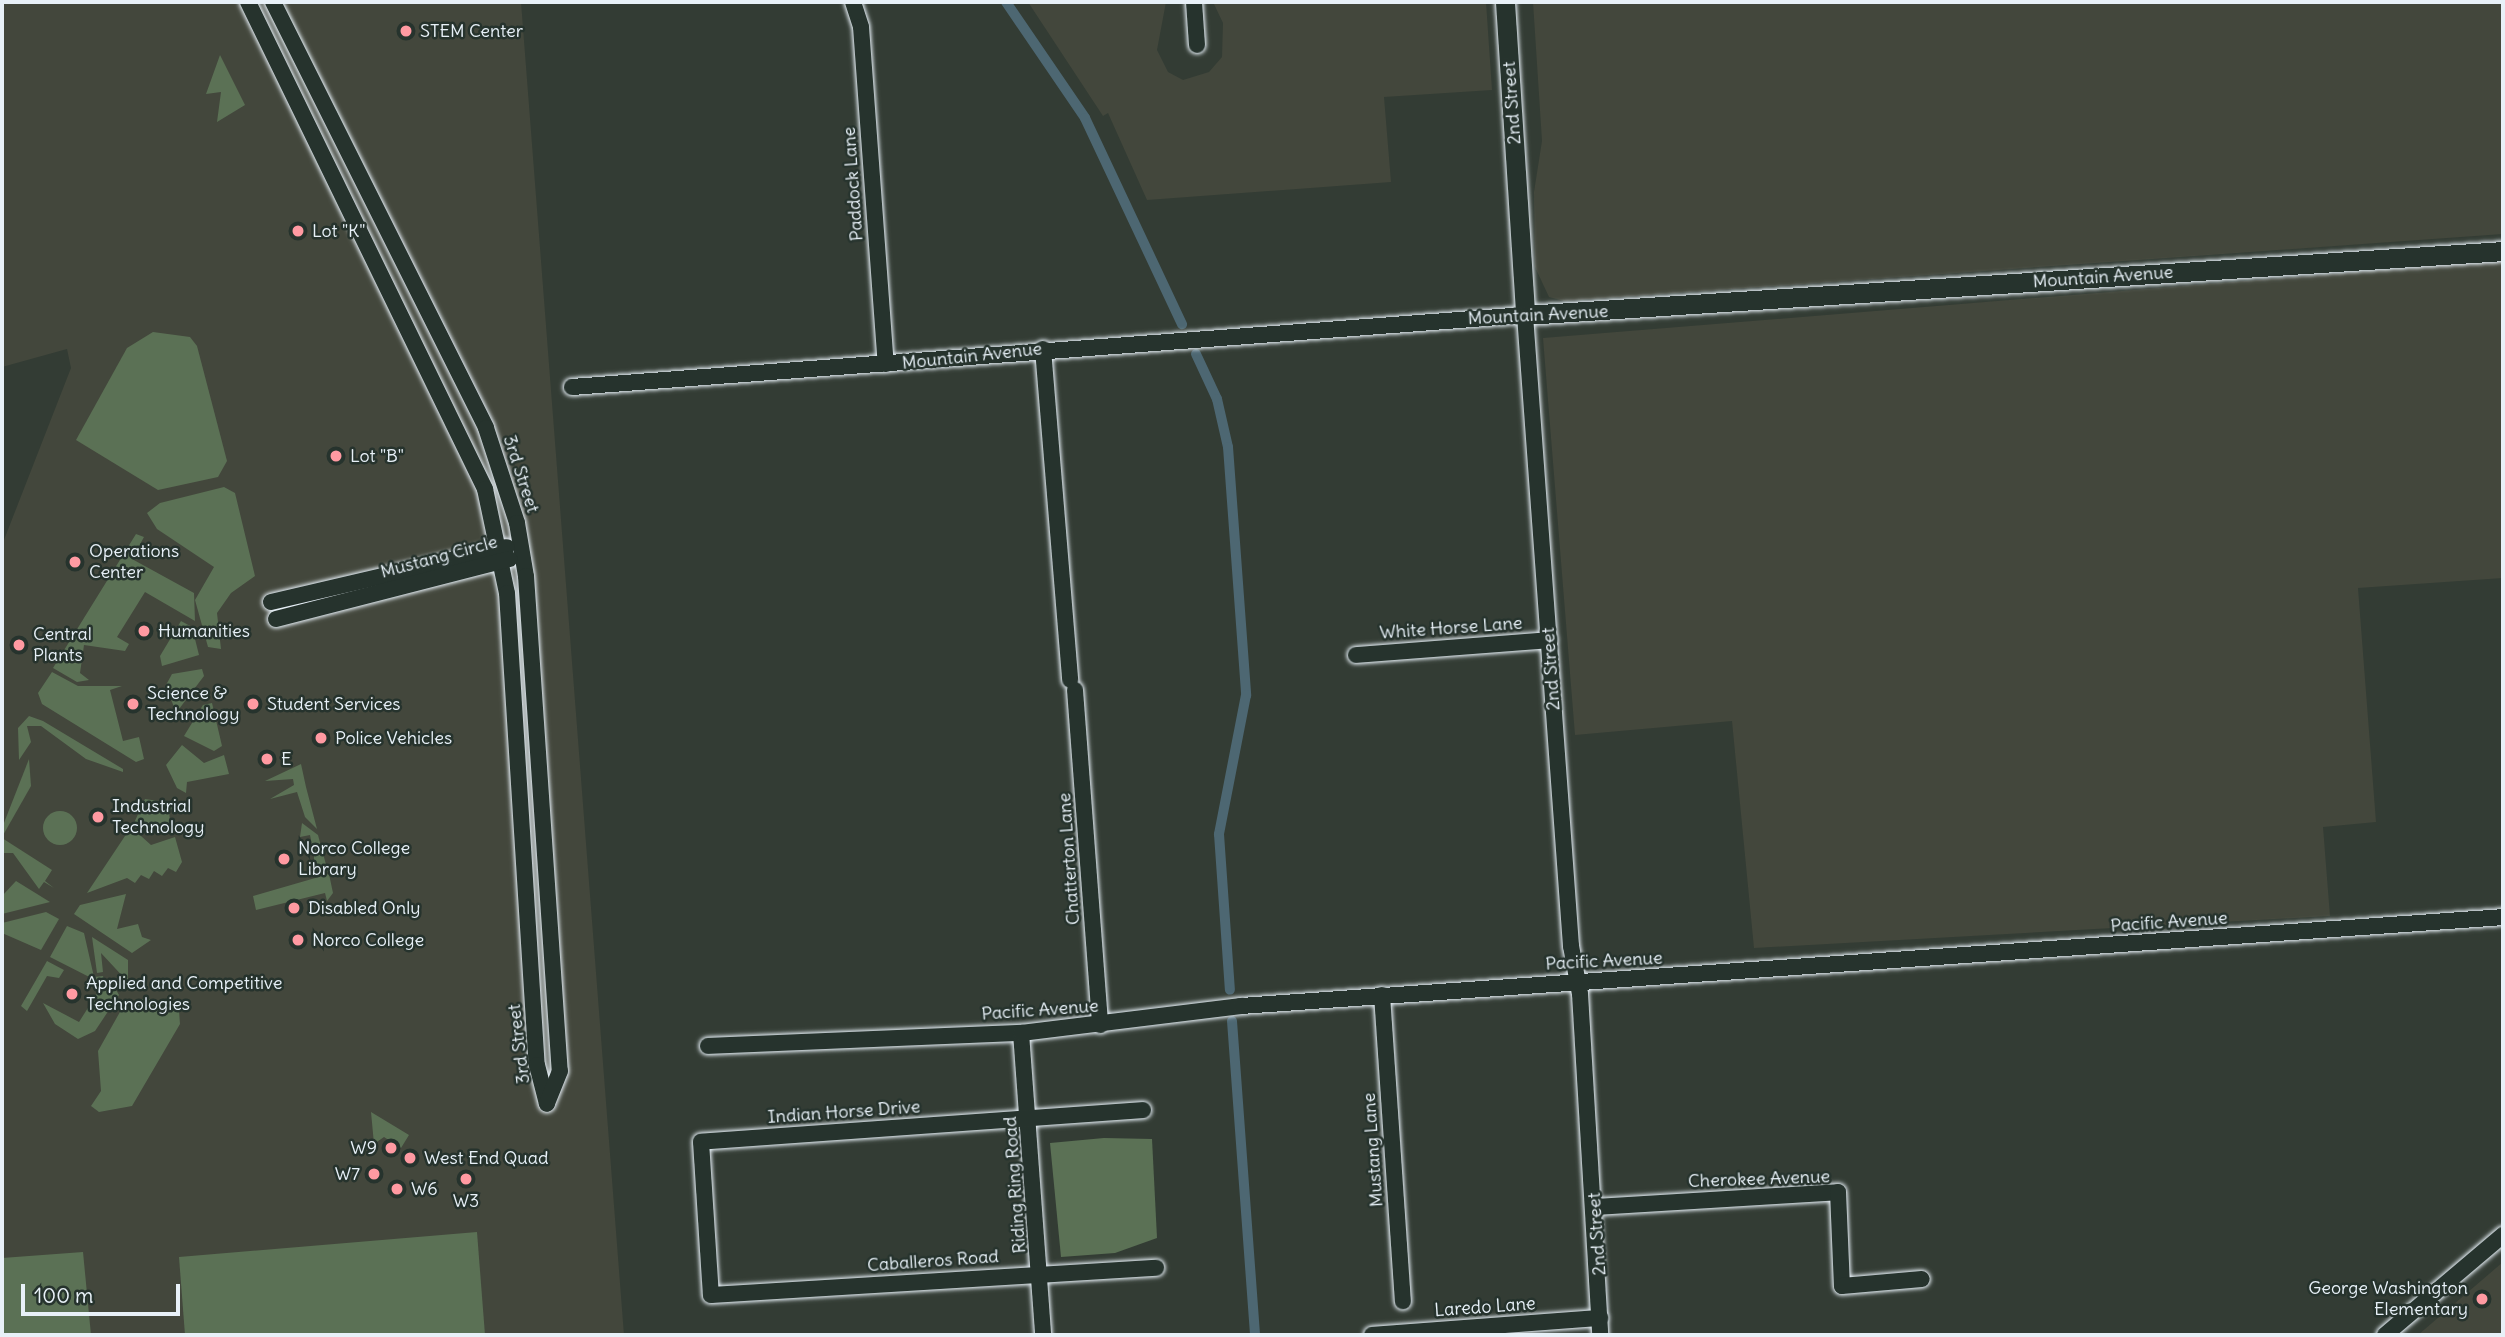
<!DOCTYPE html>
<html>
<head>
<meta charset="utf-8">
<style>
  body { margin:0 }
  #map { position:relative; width:2505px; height:1337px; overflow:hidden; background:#333c34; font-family:Delius,sans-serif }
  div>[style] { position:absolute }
  .built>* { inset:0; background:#43473c }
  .green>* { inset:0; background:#5b7155 }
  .round { border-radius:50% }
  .canal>* { height:10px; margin:-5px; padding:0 5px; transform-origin:5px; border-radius:5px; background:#4d6772 }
  .roads { filter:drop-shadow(0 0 2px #e8f1f8) drop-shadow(0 0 2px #e8f1f8) }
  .minor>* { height:16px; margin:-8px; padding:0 8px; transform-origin:8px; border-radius:8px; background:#26332d }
  .major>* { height:19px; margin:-9.5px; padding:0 9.5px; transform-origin:9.5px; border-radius:9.5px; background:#26332d }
  .dots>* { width:19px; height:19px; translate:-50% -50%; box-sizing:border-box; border:4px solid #26332d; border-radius:50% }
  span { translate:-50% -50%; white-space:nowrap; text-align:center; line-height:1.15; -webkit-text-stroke:5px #26332d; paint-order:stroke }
  .poi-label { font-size:18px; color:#e8f1f8 }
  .left { translate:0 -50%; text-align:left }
  .right { translate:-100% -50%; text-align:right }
  .street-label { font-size:18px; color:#e8f1f8 }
  .frame { position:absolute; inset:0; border:4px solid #e8f1f8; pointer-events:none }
  .scale { position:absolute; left:21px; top:1284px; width:159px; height:32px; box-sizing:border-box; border:4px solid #e8f1f8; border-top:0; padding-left:9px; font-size:21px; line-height:24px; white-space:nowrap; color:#e8f1f8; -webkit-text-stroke:5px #26332d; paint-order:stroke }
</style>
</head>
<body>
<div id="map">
  <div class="built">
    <div style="clip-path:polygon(2px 2px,521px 2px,624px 1335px,2px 1335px,2px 545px,71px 368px,67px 349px,2px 367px)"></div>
    <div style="clip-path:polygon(1028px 2px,1166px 2px,1157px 50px,1168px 72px,1183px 80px,1209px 72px,1222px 57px,1223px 23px,1213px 2px,1486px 2px,1492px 90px,1384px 97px,1391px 182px,1147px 200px,1108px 113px,1103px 116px)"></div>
    <div style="clip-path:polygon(1533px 2px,2503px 2px,2503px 234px,1564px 301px,1549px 297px,1535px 267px,1534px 192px,1542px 141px)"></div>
    <div style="clip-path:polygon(2503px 260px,2503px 578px,2358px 588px,2376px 822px,2323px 827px,2330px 916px,1754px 948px,1732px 721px,1575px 735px,1543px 338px)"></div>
    <div style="clip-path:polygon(2503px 1262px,2503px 1335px,2418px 1335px)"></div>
  </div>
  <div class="green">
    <div style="clip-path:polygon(220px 55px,245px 105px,217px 122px,221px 92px,206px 94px)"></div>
    <div style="clip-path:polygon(153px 332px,190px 337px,197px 346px,227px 461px,218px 477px,158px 490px,76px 440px,127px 348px)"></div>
    <div style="clip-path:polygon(224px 487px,235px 493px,255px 576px,231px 593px,217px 613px,221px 649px,208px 647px,195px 600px,214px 567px,157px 529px,147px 513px,160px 503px)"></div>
    <div style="clip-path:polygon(136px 534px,144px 537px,132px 559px,194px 593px,195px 621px,145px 592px,117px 637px,129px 644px,125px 651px,84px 645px,80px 673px,89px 680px,77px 682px,53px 668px)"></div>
    <div style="clip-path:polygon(181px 621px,192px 627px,199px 655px,162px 666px,160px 656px)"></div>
    <div style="clip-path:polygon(202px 669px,204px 676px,176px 713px,166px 685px,172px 674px)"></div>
    <div style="clip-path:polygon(52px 672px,78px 686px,122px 686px,110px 690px,123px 741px,139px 737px,144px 759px,136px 762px,42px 704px,38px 693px)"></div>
    <div style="clip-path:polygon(212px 703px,222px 746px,214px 751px,184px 736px,203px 705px)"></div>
    <div style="clip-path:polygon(29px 716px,43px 721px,123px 769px,123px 772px,86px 759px,41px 726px,27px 726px,31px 742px,19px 760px,18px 728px)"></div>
    <div style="clip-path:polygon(182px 745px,204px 763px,224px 755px,229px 774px,187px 782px,186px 793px,177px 788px,166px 765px)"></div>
    <div style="clip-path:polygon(29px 759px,31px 786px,2px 837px,2px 828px)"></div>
    <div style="clip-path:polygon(301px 764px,306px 787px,317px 829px,305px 817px,297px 792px,270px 799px,294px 785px,293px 779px,265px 781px)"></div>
    <div style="clip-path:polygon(145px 799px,179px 804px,169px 811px,171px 831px,134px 823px)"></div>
    <div class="round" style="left:43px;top:811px;width:34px;height:34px"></div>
    <div style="clip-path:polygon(302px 823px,318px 835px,328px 872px,314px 875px,314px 855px,310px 835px,300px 837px)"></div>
    <div style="clip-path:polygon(131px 827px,151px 845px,175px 837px,182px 862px,176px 872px,168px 868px,162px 876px,154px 871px,149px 879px,141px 875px,135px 883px,127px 878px,87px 893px)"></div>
    <div style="clip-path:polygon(2px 838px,52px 870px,45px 881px,54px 888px,44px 882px,39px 889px,13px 853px,2px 853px)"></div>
    <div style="clip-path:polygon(329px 874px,333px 893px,327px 901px,325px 893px,256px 910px,253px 896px)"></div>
    <div style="clip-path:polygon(16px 881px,50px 902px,2px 914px,2px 896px)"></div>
    <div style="clip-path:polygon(126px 894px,117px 929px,138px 924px,142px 937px,151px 940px,132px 953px,74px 914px,80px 905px)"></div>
    <div style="clip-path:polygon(46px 912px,59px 919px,41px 950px,2px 933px,2px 923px)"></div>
    <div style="clip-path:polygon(67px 926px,84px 933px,94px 977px,103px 976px,105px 985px,50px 957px)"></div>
    <div style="clip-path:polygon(92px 937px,128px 960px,128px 982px,101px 953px,103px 972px,97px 973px)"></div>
    <div style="clip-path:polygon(47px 961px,64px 970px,59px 978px,47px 976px,27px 1011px,21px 1006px)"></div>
    <div style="clip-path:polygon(115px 988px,119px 995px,95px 1031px,78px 1039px,55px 1024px,43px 1003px,79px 1022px,98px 992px)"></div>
    <div style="clip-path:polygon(147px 998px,179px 1010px,180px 1024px,132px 1106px,99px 1112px,91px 1106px,101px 1091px,98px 1051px,125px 1003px)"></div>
    <div style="clip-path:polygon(371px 1112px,409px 1135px,401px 1148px,384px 1137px,374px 1144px)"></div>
    <div style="clip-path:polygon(1104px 1138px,1152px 1139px,1157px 1238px,1115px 1253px,1061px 1257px,1050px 1143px)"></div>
    <div style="clip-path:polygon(477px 1232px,485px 1335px,185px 1335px,179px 1257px)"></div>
    <div style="clip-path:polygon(83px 1252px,91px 1335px,2px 1335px,2px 1258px)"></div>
  </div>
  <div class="canal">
    <div style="left:1006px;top:2px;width:140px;rotate:55.7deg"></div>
    <div style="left:1085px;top:118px;width:228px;rotate:64.8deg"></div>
    <div style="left:1196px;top:354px;width:50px;rotate:65deg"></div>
    <div style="left:1217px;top:399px;width:49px;rotate:77.1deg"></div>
    <div style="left:1228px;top:447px;width:249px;rotate:85.8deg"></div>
    <div style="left:1246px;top:695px;width:142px;rotate:101deg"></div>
    <div style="left:1219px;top:834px;width:156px;rotate:86deg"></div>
    <div style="left:1232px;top:1021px;width:315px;rotate:85.8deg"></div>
  </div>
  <div class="roads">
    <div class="minor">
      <div style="left:248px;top:2px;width:542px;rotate:64.05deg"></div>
      <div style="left:485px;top:489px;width:106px;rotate:78.1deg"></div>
      <div style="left:507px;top:593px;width:473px;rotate:86.4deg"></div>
      <div style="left:537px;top:1065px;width:40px;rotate:75.6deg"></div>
      <div style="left:273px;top:2px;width:476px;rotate:63.4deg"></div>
      <div style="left:486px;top:428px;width:100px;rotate:71.9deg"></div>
      <div style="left:517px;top:523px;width:54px;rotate:80.4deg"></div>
      <div style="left:526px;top:576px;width:496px;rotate:86.1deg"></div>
      <div style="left:560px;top:1071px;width:35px;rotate:112deg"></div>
      <div style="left:853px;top:2px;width:26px;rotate:72deg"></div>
      <div style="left:861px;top:27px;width:338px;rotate:85.8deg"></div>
      <div style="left:1194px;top:2px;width:43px;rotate:86deg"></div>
      <div style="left:1043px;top:349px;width:332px;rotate:85.3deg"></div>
      <div style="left:572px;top:387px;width:956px;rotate:-4.32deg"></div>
      <div style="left:1525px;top:315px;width:633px;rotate:85.83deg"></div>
      <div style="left:1571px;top:946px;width:49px;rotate:79.4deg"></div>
      <div style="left:1580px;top:994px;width:342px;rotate:86.6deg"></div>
      <div style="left:271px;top:602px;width:242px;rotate:-13.1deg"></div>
      <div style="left:276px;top:619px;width:241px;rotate:-14.4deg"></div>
      <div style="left:1356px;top:655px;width:194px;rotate:-4.4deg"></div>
      <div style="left:1075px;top:690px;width:336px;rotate:85.7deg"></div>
      <div style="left:1382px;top:995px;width:307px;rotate:86.1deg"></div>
      <div style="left:1021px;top:1033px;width:303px;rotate:85.8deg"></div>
      <div style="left:708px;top:1046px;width:313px;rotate:-2.4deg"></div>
      <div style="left:1021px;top:1033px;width:222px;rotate:-7deg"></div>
      <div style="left:1241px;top:1006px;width:1265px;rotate:-4.03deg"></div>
      <div style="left:1143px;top:1110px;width:443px;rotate:175.9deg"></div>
      <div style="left:701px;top:1142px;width:153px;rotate:86.3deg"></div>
      <div style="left:711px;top:1295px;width:446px;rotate:-3.5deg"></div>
      <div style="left:1595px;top:1207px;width:243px;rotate:-3.5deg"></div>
      <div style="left:1838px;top:1192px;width:94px;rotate:87.6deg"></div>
      <div style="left:1842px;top:1286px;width:80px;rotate:-5deg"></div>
      <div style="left:1372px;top:1335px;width:229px;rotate:-4.3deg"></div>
      <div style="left:2385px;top:1335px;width:155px;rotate:-40.3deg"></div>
    </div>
    <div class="major">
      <div style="left:1505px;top:2px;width:314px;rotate:86.3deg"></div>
      <div style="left:1525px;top:315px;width:980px;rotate:-3.74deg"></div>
    </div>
  </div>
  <div class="dots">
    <div style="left:406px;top:31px;background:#ff9aa2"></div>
    <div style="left:298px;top:231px;background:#ff9aa2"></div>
    <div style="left:336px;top:456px;background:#ff9aa2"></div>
    <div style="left:75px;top:562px;background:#ff9aa2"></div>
    <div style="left:144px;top:631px;background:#ff9aa2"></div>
    <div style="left:19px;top:645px;background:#ff9aa2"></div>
    <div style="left:133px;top:704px;background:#ff9aa2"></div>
    <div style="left:253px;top:704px;background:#ff9aa2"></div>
    <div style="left:321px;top:738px;background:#ff9aa2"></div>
    <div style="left:267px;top:759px;background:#ff9aa2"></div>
    <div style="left:98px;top:817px;background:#ff9aa2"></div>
    <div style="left:284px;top:859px;background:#ff9aa2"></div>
    <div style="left:294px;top:908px;background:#ff9aa2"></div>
    <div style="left:298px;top:940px;background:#ff9aa2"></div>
    <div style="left:72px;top:994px;background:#ff9aa2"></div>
    <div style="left:391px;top:1148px;background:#ff9aa2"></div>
    <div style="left:410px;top:1158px;background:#ff9aa2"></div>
    <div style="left:374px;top:1174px;background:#ff9aa2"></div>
    <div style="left:466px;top:1179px;background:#ff9aa2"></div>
    <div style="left:397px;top:1189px;background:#ff9aa2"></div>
    <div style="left:2482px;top:1299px;background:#ff9aa2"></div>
  </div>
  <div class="poi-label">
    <span class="left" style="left:420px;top:31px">STEM Center</span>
    <span class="left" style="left:312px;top:231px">Lot "K"</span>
    <span class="left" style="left:350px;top:456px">Lot "B"</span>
    <span class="left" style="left:89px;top:562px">Operations<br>Center</span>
    <span class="left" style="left:158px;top:631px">Humanities</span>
    <span class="left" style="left:33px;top:645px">Central<br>Plants</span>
    <span class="left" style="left:147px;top:704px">Science &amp;<br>Technology</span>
    <span class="left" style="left:267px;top:704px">Student Services</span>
    <span class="left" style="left:335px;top:738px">Police Vehicles</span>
    <span class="left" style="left:281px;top:759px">E</span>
    <span class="left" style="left:112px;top:817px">Industrial<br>Technology</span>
    <span class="left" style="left:298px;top:859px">Norco College<br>Library</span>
    <span class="left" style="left:308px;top:908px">Disabled Only</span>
    <span class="left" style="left:312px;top:940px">Norco College</span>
    <span class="left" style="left:86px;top:994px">Applied and Competitive<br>Technologies</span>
    <span class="right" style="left:377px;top:1148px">W9</span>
    <span class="left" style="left:424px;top:1158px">West End Quad</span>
    <span class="right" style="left:360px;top:1174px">W7</span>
    <span class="left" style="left:411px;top:1189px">W6</span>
    <span style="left:466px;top:1201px">W3</span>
    <span class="right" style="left:2468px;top:1299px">George Washington<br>Elementary</span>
  </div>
  <div class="street-label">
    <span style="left:1512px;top:103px;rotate:-94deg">2nd Street</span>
    <span style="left:853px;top:184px;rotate:-94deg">Paddock Lane</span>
    <span style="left:2103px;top:277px;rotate:-4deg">Mountain Avenue</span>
    <span style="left:1538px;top:315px;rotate:-3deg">Mountain Avenue</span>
    <span style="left:972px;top:356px;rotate:-6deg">Mountain Avenue</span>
    <span style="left:521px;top:474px;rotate:72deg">3rd Street</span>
    <span style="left:439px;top:557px;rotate:-15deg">Mustang Circle</span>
    <span style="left:1451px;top:628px;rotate:-4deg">White Horse Lane</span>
    <span style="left:1551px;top:669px;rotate:-94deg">2nd Street</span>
    <span style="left:1069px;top:859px;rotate:-94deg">Chatterton Lane</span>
    <span style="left:2169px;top:922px;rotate:-4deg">Pacific Avenue</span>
    <span style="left:1604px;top:961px;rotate:-3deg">Pacific Avenue</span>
    <span style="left:1040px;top:1010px;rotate:-4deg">Pacific Avenue</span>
    <span style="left:519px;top:1044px;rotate:-97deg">3rd Street</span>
    <span style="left:844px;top:1112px;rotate:-4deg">Indian Horse Drive</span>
    <span style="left:1373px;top:1150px;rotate:-94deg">Mustang Lane</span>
    <span style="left:1759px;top:1179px;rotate:-2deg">Cherokee Avenue</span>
    <span style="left:1015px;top:1185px;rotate:-94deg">Riding Ring Road</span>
    <span style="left:1597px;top:1234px;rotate:-94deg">2nd Street</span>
    <span style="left:933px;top:1261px;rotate:-4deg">Caballeros Road</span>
    <span style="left:1485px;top:1307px;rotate:-4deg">Laredo Lane</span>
  </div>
  <div class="frame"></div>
  <div class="scale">100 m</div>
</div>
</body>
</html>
